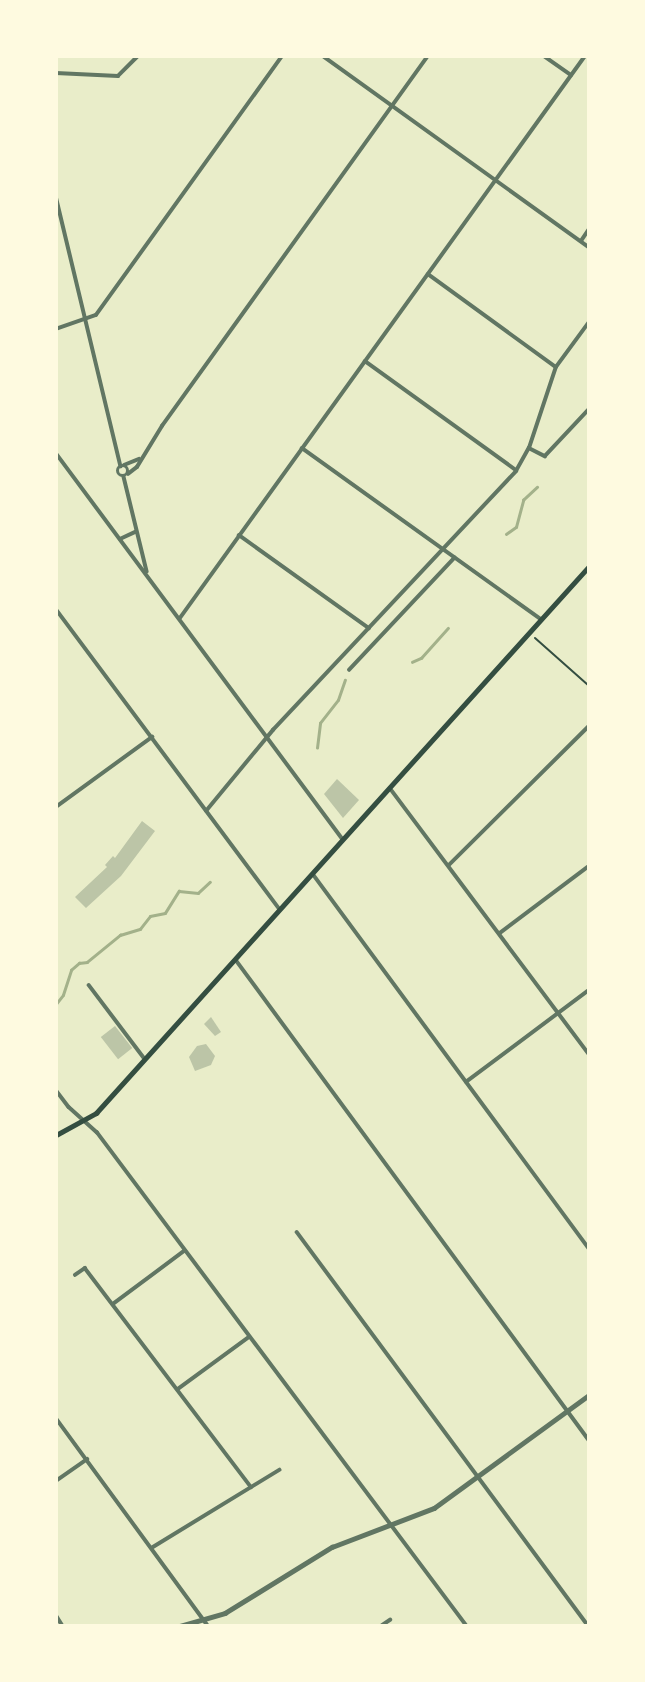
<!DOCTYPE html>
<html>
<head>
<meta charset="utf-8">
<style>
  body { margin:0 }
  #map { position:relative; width:645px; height:1682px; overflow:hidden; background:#e9edc9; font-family:Cabin,sans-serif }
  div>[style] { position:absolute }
  .stream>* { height:2.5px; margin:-1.25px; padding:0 1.25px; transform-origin:1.25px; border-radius:1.25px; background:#a3b18a }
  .building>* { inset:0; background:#bcc5a7; transform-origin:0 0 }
  .path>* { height:2px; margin:-1px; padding:0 1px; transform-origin:1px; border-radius:1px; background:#344e41 }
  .minor>* { height:3.5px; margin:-1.75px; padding:0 1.75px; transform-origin:1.75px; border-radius:1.75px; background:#617663 }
  .minor>.ring { margin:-1.75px; padding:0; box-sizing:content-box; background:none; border:3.5px solid #617663; border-radius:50% }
  .tertiary>* { height:4.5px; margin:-2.25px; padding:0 2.25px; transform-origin:2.25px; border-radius:2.25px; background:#617663 }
  .secondary>* { height:5px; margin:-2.5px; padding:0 2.5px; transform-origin:2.5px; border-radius:2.5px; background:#344e41 }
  span { translate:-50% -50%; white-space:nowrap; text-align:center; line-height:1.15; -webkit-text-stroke:6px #fefae0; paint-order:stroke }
  .frame { position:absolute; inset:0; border:58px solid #fefae0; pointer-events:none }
</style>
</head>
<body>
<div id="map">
  <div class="stream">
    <div style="left:506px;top:534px;width:12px;rotate:-35deg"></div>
    <div style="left:516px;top:527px;width:28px;rotate:-75deg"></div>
    <div style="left:523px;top:500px;width:19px;rotate:-43deg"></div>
    <div style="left:412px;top:662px;width:10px;rotate:-24deg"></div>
    <div style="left:421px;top:658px;width:40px;rotate:-48deg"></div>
    <div style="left:317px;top:748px;width:25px;rotate:-83deg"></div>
    <div style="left:320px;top:723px;width:29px;rotate:-52deg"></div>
    <div style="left:338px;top:700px;width:21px;rotate:-71deg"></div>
    <div style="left:56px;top:1004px;width:11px;rotate:-52deg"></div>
    <div style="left:63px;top:995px;width:26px;rotate:-72deg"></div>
    <div style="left:71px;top:970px;width:11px;rotate:-41deg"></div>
    <div style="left:79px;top:963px;width:8px;rotate:-7deg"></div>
    <div style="left:87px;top:962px;width:43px;rotate:-39.3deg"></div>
    <div style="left:120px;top:935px;width:21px;rotate:-17deg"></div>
    <div style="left:140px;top:929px;width:16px;rotate:-52deg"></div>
    <div style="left:150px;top:916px;width:15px;rotate:-11deg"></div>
    <div style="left:165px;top:913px;width:26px;rotate:-58deg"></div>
    <div style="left:179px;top:891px;width:19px;rotate:6deg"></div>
    <div style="left:198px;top:893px;width:16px;rotate:-43deg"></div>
  </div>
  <div class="building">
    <div style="clip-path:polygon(337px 779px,359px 800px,343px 818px,324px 794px)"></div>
    <div style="clip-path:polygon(142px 821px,155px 831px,121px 876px,86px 908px,75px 897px,107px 867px,105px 865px,113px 856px,115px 858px)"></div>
    <div style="clip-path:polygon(211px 1017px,221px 1032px,215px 1036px,204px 1024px)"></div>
    <div style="left:115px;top:1026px;width:28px;height:18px;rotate:52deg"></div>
    <div style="clip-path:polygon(206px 1044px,215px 1056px,211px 1065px,195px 1071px,189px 1057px,197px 1046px)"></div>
  </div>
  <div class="path">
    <div style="left:535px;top:638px;width:72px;rotate:41.6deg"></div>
  </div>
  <div class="minor">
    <div style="left:323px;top:56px;width:327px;rotate:35.7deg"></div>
    <div style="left:544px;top:56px;width:33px;rotate:35deg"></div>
    <div style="left:56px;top:73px;width:62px;rotate:2.8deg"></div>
    <div style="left:118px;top:76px;width:28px;rotate:-45deg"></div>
    <div style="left:56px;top:196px;width:278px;rotate:76.5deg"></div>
    <div style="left:581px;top:241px;width:14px;rotate:-56deg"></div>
    <div style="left:428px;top:274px;width:158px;rotate:36deg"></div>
    <div style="left:56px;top:329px;width:42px;rotate:-19.3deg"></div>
    <div style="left:96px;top:315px;width:319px;rotate:-54.3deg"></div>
    <div style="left:365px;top:361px;width:186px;rotate:35.8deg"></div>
    <div style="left:302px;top:448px;width:294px;rotate:35.6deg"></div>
    <div style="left:529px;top:448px;width:18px;rotate:27deg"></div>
    <div style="left:545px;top:456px;width:64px;rotate:-46.9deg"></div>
    <div style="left:56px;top:453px;width:481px;rotate:53.4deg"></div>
    <div style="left:124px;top:465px;width:16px;rotate:-22deg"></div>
    <div class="ring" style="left:117.5px;top:465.5px;width:7.5px;height:7.5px"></div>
    <div style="left:128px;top:474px;width:11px;rotate:-38deg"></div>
    <div style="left:137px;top:467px;width:48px;rotate:-58.6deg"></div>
    <div style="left:162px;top:426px;width:456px;rotate:-54.3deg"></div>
    <div style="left:124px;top:477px;width:97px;rotate:76.3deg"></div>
    <div style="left:239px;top:535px;width:160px;rotate:35.6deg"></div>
    <div style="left:120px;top:539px;width:17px;rotate:-25deg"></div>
    <div style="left:56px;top:609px;width:373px;rotate:53.3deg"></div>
    <div style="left:180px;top:618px;width:693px;rotate:-54.22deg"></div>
    <div style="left:349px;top:670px;width:154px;rotate:-46.8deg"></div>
    <div style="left:390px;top:788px;width:332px;rotate:53.2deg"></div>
    <div style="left:56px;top:807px;width:119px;rotate:-36.1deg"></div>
    <div style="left:206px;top:811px;width:105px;rotate:-50.4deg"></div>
    <div style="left:273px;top:730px;width:355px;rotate:-46.8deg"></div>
    <div style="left:516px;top:471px;width:26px;rotate:-61deg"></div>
    <div style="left:529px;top:448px;width:85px;rotate:-71.6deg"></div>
    <div style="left:556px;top:367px;width:56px;rotate:-53.7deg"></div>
    <div style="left:449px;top:865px;width:197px;rotate:-44.8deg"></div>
    <div style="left:313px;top:874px;width:465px;rotate:53.6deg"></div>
    <div style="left:500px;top:933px;width:111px;rotate:-37deg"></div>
    <div style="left:236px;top:960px;width:596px;rotate:53.67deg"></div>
    <div style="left:89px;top:985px;width:93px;rotate:52.9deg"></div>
    <div style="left:466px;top:1082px;width:154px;rotate:-36.8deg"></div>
    <div style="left:56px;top:1090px;width:21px;rotate:53deg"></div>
    <div style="left:69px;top:1107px;width:38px;rotate:42deg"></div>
    <div style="left:97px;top:1132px;width:617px;rotate:53.17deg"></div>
    <div style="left:297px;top:1232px;width:490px;rotate:53.5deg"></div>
    <div style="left:75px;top:1275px;width:12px;rotate:-35deg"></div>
    <div style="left:85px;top:1268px;width:275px;rotate:52.8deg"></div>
    <div style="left:113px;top:1304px;width:89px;rotate:-36.7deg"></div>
    <div style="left:178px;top:1389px;width:88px;rotate:-36.2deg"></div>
    <div style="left:56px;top:1418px;width:258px;rotate:53.8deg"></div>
    <div style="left:56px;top:1481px;width:38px;rotate:-35deg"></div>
    <div style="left:153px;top:1547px;width:148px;rotate:-31.4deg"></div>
    <div style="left:56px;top:1615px;width:13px;rotate:58deg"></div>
    <div style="left:381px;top:1626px;width:11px;rotate:-34deg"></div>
  </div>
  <div class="tertiary">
    <div style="left:180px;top:1626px;width:47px;rotate:-16.1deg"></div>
    <div style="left:225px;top:1613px;width:126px;rotate:-31.7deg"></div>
    <div style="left:332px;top:1547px;width:109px;rotate:-20.9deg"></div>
    <div style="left:434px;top:1508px;width:192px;rotate:-36.1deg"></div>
  </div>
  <div class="secondary">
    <div style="left:56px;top:1135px;width:46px;rotate:-28.8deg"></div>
    <div style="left:96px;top:1113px;width:736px;rotate:-47.97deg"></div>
  </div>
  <div class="frame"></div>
</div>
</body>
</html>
